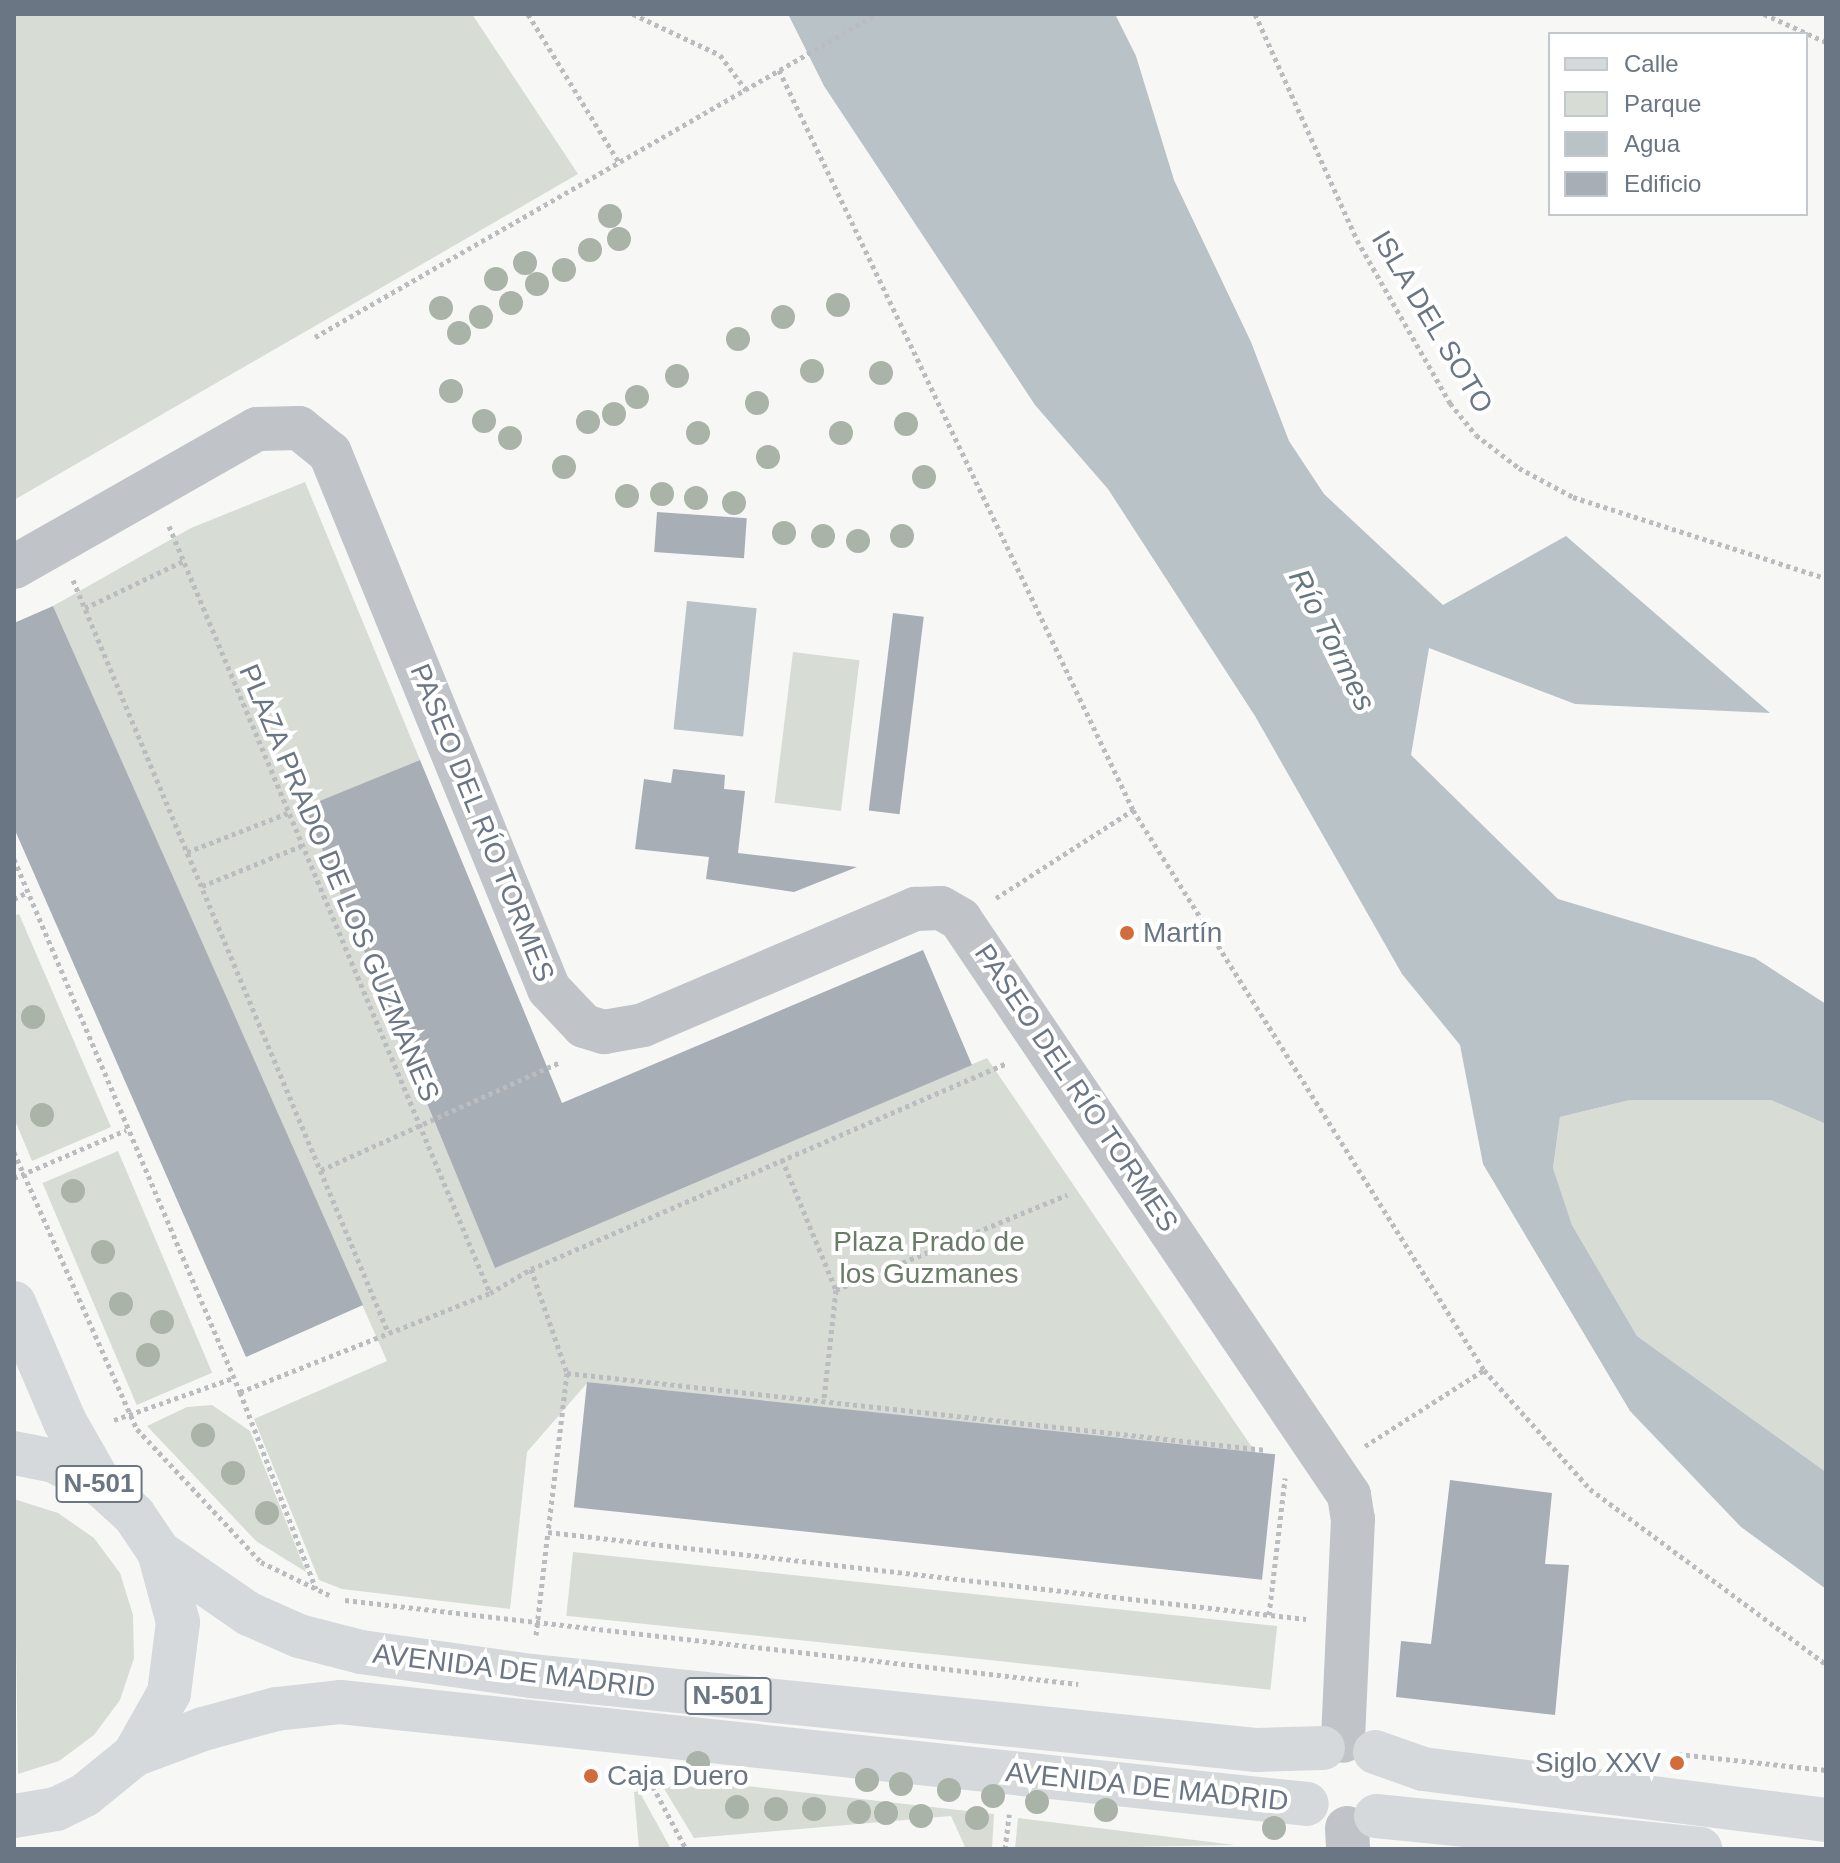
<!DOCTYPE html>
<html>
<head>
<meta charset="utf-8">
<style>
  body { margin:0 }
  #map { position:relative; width:1840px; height:1863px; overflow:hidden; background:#f7f8f5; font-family:Helvetica,sans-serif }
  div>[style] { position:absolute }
  .green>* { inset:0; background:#d7dcd5; transform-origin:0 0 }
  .water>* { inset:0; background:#b9c2c7; transform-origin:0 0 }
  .building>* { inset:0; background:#a8aeb5; transform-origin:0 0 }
  .path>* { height:5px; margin-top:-2.5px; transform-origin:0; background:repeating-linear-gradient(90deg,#babcbf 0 4px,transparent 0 8px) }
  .minor>* { height:44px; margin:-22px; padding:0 22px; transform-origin:22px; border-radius:22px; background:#c0c3c7 }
  .primary>* { height:44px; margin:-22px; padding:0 22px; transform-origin:22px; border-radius:22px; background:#d5d9dc }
  .trunk>* { height:44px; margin:-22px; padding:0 22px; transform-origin:22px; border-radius:22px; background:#d5d9dc }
  .trees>* { width:24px; height:24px; margin:-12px; border-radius:50%; background:#a9b3a7 }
  .dots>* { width:22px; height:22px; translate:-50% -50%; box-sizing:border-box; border:4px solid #fff; border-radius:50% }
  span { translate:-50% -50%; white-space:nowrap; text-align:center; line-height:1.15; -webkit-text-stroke:8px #fff; paint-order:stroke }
  .shield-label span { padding:2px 6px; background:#fff; border:2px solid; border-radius:6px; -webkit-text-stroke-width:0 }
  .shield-label { font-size:26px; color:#6a7683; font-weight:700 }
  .street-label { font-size:28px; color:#6a7683 }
  .poi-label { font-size:28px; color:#6a7683 }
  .left { translate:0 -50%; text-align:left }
  .right { translate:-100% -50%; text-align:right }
  .park-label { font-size:28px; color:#6a7b68 }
  .water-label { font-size:30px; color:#66767f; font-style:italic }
  .frame { position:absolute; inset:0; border:16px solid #6a7683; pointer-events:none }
  .legend { position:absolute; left:1548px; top:32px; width:260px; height:184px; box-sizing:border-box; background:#fff; border:2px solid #c3c8cd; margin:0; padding:10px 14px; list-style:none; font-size:24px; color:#6a7683 }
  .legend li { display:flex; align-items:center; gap:16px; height:40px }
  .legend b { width:40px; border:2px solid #c3c8cd }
</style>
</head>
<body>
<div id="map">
  <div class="green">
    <div style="clip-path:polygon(14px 14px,472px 14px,578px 174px,14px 500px)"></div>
    <div style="clip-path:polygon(305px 482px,420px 760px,306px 807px,495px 1267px,987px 1058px,1260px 1459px,588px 1382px,527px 1452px,510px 1609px,342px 1589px,319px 1580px,254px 1419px,387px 1361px,53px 606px,191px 528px)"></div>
    <div style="left:793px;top:652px;width:67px;height:152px;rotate:7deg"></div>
    <div style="clip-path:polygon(19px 914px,111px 1127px,32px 1161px,14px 1118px,14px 916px)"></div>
    <div style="clip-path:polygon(1630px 1100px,1771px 1100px,1826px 1124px,1826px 1472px,1637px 1336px,1572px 1225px,1553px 1168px,1560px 1117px)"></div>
    <div style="left:118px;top:1151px;width:241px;height:82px;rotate:67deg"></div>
    <div style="clip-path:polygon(212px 1405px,250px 1431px,306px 1572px,256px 1541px,147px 1426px,187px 1407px)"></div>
    <div style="clip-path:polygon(14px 1499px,58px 1513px,94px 1538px,120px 1573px,133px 1615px,134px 1658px,120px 1700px,94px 1735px,59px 1761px,18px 1774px)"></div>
    <div style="left:573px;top:1552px;width:708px;height:64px;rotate:6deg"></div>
    <div style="clip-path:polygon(746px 1786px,994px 1814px,992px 1849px,965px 1847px,951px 1816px,694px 1838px,663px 1787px)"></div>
    <div style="clip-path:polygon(639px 1791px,671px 1849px,639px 1849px,634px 1792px)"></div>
    <div style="clip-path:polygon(1018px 1818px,1235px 1845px,1015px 1849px)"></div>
  </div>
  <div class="water">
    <div style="clip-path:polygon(788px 14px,1115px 14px,1136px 56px,1174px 180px,1251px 342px,1289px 441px,1324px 494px,1443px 605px,1566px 536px,1770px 713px,1575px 704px,1429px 648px,1411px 755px,1558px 899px,1755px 958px,1826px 1004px,1826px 1124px,1771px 1100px,1630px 1100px,1560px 1117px,1553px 1168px,1572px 1225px,1637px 1336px,1826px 1472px,1826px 1589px,1741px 1527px,1630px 1411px,1483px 1164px,1460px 1045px,1402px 974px,1255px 716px,1108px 489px,1035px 405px,824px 86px)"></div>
    <div style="left:687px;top:601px;width:70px;height:129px;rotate:6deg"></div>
  </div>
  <div class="building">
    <div style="left:657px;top:512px;width:90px;height:40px;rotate:4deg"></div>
    <div style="clip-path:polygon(53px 606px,363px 1305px,246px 1357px,14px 828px,14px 623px)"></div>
    <div style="left:893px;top:613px;width:31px;height:199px;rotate:7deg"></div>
    <div style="clip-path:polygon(420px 760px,562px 1103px,923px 950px,972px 1065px,495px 1268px,305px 807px)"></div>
    <div style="clip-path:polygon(673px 769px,725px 775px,724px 789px,745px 791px,738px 853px,857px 867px,794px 892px,706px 879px,709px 857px,635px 849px,644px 779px,671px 783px)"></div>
    <div style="left:587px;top:1382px;width:692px;height:126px;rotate:6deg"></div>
    <div style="clip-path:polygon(1450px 1480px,1552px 1493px,1545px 1564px,1569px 1565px,1555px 1715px,1396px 1697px,1401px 1641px,1431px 1644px)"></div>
  </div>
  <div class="path">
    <div style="left:528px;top:14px;width:176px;rotate:58.5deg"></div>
    <div style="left:633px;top:14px;width:96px;rotate:25.2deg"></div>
    <div style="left:720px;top:55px;width:44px;rotate:53.4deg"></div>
    <div style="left:1255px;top:14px;width:248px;rotate:65.7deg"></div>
    <div style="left:1357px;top:240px;width:188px;rotate:60.3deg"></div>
    <div style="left:1450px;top:403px;width:41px;rotate:50.9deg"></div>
    <div style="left:1476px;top:435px;width:54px;rotate:37.5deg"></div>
    <div style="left:1519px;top:468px;width:61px;rotate:28.2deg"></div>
    <div style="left:1573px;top:497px;width:266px;rotate:17.8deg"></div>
    <div style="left:1764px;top:14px;width:68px;rotate:24.3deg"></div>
    <div style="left:779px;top:70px;width:820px;rotate:64.43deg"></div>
    <div style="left:1133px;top:810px;width:661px;rotate:57.92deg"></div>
    <div style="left:1484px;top:1370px;width:159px;rotate:48.3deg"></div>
    <div style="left:1590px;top:1489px;width:294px;rotate:36.6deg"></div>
    <div style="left:315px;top:337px;width:648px;rotate:-29.89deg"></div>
    <div style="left:169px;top:526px;width:831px;rotate:67.29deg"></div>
    <div style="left:73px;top:580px;width:815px;rotate:67.27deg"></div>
    <div style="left:85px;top:608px;width:109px;rotate:-25.6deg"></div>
    <div style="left:187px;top:852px;width:108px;rotate:-21.1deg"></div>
    <div style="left:14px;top:859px;width:579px;rotate:67.02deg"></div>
    <div style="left:240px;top:1392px;width:211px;rotate:68.9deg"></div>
    <div style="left:202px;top:886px;width:107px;rotate:-22deg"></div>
    <div style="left:996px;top:898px;width:163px;rotate:-32.7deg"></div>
    <div style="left:14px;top:899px;width:16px;rotate:-27deg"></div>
    <div style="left:14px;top:1152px;width:303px;rotate:66.1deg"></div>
    <div style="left:137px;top:1429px;width:182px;rotate:47deg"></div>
    <div style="left:261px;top:1562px;width:78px;rotate:25.9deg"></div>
    <div style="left:782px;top:1159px;width:142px;rotate:67.6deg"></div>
    <div style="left:836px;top:1290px;width:110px;rotate:96.3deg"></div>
    <div style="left:321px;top:1170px;width:262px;rotate:-24.3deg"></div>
    <div style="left:14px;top:1178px;width:122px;rotate:-23.2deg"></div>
    <div style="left:531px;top:1269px;width:110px;rotate:70.9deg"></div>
    <div style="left:567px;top:1373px;width:160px;rotate:96.8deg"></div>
    <div style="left:548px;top:1532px;width:763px;rotate:6.55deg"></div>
    <div style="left:836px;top:1290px;width:250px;rotate:-22.4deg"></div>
    <div style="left:567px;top:1373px;width:703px;rotate:6.29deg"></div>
    <div style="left:240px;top:1392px;width:269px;rotate:-21.6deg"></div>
    <div style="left:490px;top:1293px;width:48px;rotate:-30.3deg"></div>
    <div style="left:531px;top:1269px;width:519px;rotate:-23.4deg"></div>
    <div style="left:114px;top:1420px;width:126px;rotate:-19.4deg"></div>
    <div style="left:1365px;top:1446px;width:141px;rotate:-32.6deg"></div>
    <div style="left:345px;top:1600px;width:738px;rotate:6.54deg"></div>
    <div style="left:1269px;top:1615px;width:138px;rotate:-83.3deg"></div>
    <div style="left:536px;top:1635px;width:104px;rotate:-83.4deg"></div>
    <div style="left:1678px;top:1754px;width:149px;rotate:6.2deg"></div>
    <div style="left:649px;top:1779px;width:79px;rotate:62.1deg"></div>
    <div style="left:1005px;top:1849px;width:35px;rotate:-83deg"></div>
  </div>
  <div class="minor">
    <div style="left:14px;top:567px;width:279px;rotate:-29.6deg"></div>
    <div style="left:257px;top:429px;width:42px;rotate:-1.4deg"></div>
    <div style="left:299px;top:428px;width:40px;rotate:39deg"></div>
    <div style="left:330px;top:453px;width:579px;rotate:67.78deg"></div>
    <div style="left:549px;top:989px;width:51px;rotate:46.6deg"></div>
    <div style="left:584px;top:1026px;width:21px;rotate:17deg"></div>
    <div style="left:604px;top:1032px;width:40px;rotate:-10deg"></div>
    <div style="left:643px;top:1025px;width:296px;rotate:-23.1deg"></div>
    <div style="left:915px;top:909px;width:26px;rotate:-2deg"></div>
    <div style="left:941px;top:908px;width:22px;rotate:30deg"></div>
    <div style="left:960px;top:919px;width:695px;rotate:55.97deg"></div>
    <div style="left:1349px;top:1495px;width:24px;rotate:81deg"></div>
    <div style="left:1353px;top:1519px;width:222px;rotate:92.6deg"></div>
    <div style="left:1347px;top:1828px;width:21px;rotate:87deg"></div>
  </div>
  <div class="primary">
    <div style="left:14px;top:1303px;width:129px;rotate:66.8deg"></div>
    <div style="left:65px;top:1422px;width:73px;rotate:60.3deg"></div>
  </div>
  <div class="trunk">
    <div style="left:14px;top:1453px;width:41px;rotate:11.3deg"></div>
    <div style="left:54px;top:1461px;width:53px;rotate:27.1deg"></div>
    <div style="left:101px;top:1485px;width:45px;rotate:42.3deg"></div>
    <div style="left:134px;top:1515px;width:45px;rotate:56deg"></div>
    <div style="left:159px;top:1552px;width:73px;rotate:74.8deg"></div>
    <div style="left:178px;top:1622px;width:72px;rotate:97.2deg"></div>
    <div style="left:169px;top:1693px;width:71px;rotate:119.4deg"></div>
    <div style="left:134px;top:1755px;width:63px;rotate:140.8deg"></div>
    <div style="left:85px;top:1795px;width:32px;rotate:154deg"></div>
    <div style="left:56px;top:1809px;width:43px;rotate:170.5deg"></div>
    <div style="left:159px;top:1552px;width:109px;rotate:34.6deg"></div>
    <div style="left:249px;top:1614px;width:55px;rotate:23.7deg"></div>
    <div style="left:299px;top:1636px;width:64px;rotate:14.5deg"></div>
    <div style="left:361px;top:1652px;width:172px;rotate:8deg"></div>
    <div style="left:531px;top:1676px;width:730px;rotate:5.82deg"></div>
    <div style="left:1257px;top:1750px;width:66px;rotate:-1.7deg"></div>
    <div style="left:1375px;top:1752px;width:51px;rotate:19.5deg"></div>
    <div style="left:1423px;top:1769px;width:406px;rotate:7.2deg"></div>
    <div style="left:134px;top:1755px;width:74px;rotate:-20.6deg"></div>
    <div style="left:203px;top:1729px;width:76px;rotate:-15.3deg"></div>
    <div style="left:276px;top:1709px;width:64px;rotate:-6.2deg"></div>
    <div style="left:340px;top:1702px;width:972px;rotate:6.02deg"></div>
    <div style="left:1376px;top:1816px;width:326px;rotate:5.8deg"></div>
  </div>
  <div class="trees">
    <div style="left:610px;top:216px"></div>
    <div style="left:619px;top:239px"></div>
    <div style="left:590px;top:250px"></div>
    <div style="left:525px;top:263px"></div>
    <div style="left:564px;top:270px"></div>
    <div style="left:496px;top:279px"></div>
    <div style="left:537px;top:284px"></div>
    <div style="left:511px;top:303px"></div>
    <div style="left:838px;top:305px"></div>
    <div style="left:441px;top:308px"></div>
    <div style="left:481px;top:317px"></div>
    <div style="left:783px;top:317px"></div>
    <div style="left:459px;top:333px"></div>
    <div style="left:738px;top:339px"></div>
    <div style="left:812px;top:371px"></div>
    <div style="left:881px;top:373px"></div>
    <div style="left:677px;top:376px"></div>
    <div style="left:451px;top:391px"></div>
    <div style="left:637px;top:397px"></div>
    <div style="left:757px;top:403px"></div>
    <div style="left:614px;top:414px"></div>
    <div style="left:484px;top:421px"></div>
    <div style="left:588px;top:422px"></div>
    <div style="left:906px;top:424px"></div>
    <div style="left:698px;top:433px"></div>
    <div style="left:841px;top:433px"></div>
    <div style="left:510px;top:438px"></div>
    <div style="left:768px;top:457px"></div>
    <div style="left:564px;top:467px"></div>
    <div style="left:924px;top:477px"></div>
    <div style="left:662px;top:494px"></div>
    <div style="left:627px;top:496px"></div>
    <div style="left:696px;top:498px"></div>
    <div style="left:734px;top:503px"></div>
    <div style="left:784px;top:533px"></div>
    <div style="left:823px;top:536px"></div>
    <div style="left:902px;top:536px"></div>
    <div style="left:858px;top:541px"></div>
    <div style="left:33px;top:1017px"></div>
    <div style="left:42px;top:1115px"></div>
    <div style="left:73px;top:1191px"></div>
    <div style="left:103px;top:1252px"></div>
    <div style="left:121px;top:1304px"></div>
    <div style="left:162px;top:1322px"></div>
    <div style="left:148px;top:1355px"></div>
    <div style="left:203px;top:1435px"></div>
    <div style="left:233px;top:1473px"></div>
    <div style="left:267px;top:1513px"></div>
    <div style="left:698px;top:1763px"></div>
    <div style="left:867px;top:1780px"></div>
    <div style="left:901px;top:1784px"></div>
    <div style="left:949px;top:1790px"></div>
    <div style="left:993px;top:1796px"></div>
    <div style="left:1037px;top:1802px"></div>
    <div style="left:737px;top:1807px"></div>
    <div style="left:776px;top:1809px"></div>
    <div style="left:814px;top:1809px"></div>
    <div style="left:1106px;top:1810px"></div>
    <div style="left:859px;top:1812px"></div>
    <div style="left:886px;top:1813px"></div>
    <div style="left:921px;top:1816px"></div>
    <div style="left:977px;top:1818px"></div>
    <div style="left:1274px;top:1828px"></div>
  </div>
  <div class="dots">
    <div style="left:1127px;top:933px;background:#d16c3d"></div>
    <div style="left:1677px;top:1763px;background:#d16c3d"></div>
    <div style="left:591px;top:1776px;background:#d16c3d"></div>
  </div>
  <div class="shield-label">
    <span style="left:99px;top:1484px">N-501</span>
    <span style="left:728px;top:1696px">N-501</span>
  </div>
  <div class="street-label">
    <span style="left:1432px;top:322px;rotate:59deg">ISLA DEL SOTO</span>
    <span style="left:482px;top:823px;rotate:68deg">PASEO DEL RÍO TORMES</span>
    <span style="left:339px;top:883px;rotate:67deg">PLAZA PRADO DE LOS GUZMANES</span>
    <span style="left:1076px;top:1088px;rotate:56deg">PASEO DEL RÍO TORMES</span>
    <span style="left:514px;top:1671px;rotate:7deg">AVENIDA DE MADRID</span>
    <span style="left:1147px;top:1787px;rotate:6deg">AVENIDA DE MADRID</span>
  </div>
  <div class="poi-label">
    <span class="left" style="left:1143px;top:933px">Martín</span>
    <span class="right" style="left:1661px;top:1763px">Siglo XXV</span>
    <span class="left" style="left:607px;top:1776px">Caja Duero</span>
  </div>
  <div class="park-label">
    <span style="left:929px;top:1258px">Plaza Prado de<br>los Guzmanes</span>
  </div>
  <div class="water-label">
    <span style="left:1332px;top:640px;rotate:63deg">Río Tormes</span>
  </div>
  <div class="frame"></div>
  <ul class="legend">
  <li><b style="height:10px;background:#d5d9dc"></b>Calle</li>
  <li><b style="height:22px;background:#d7dcd5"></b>Parque</li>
  <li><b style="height:22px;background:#b9c2c7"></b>Agua</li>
  <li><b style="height:22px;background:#a8aeb5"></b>Edificio</li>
  </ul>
</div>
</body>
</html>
